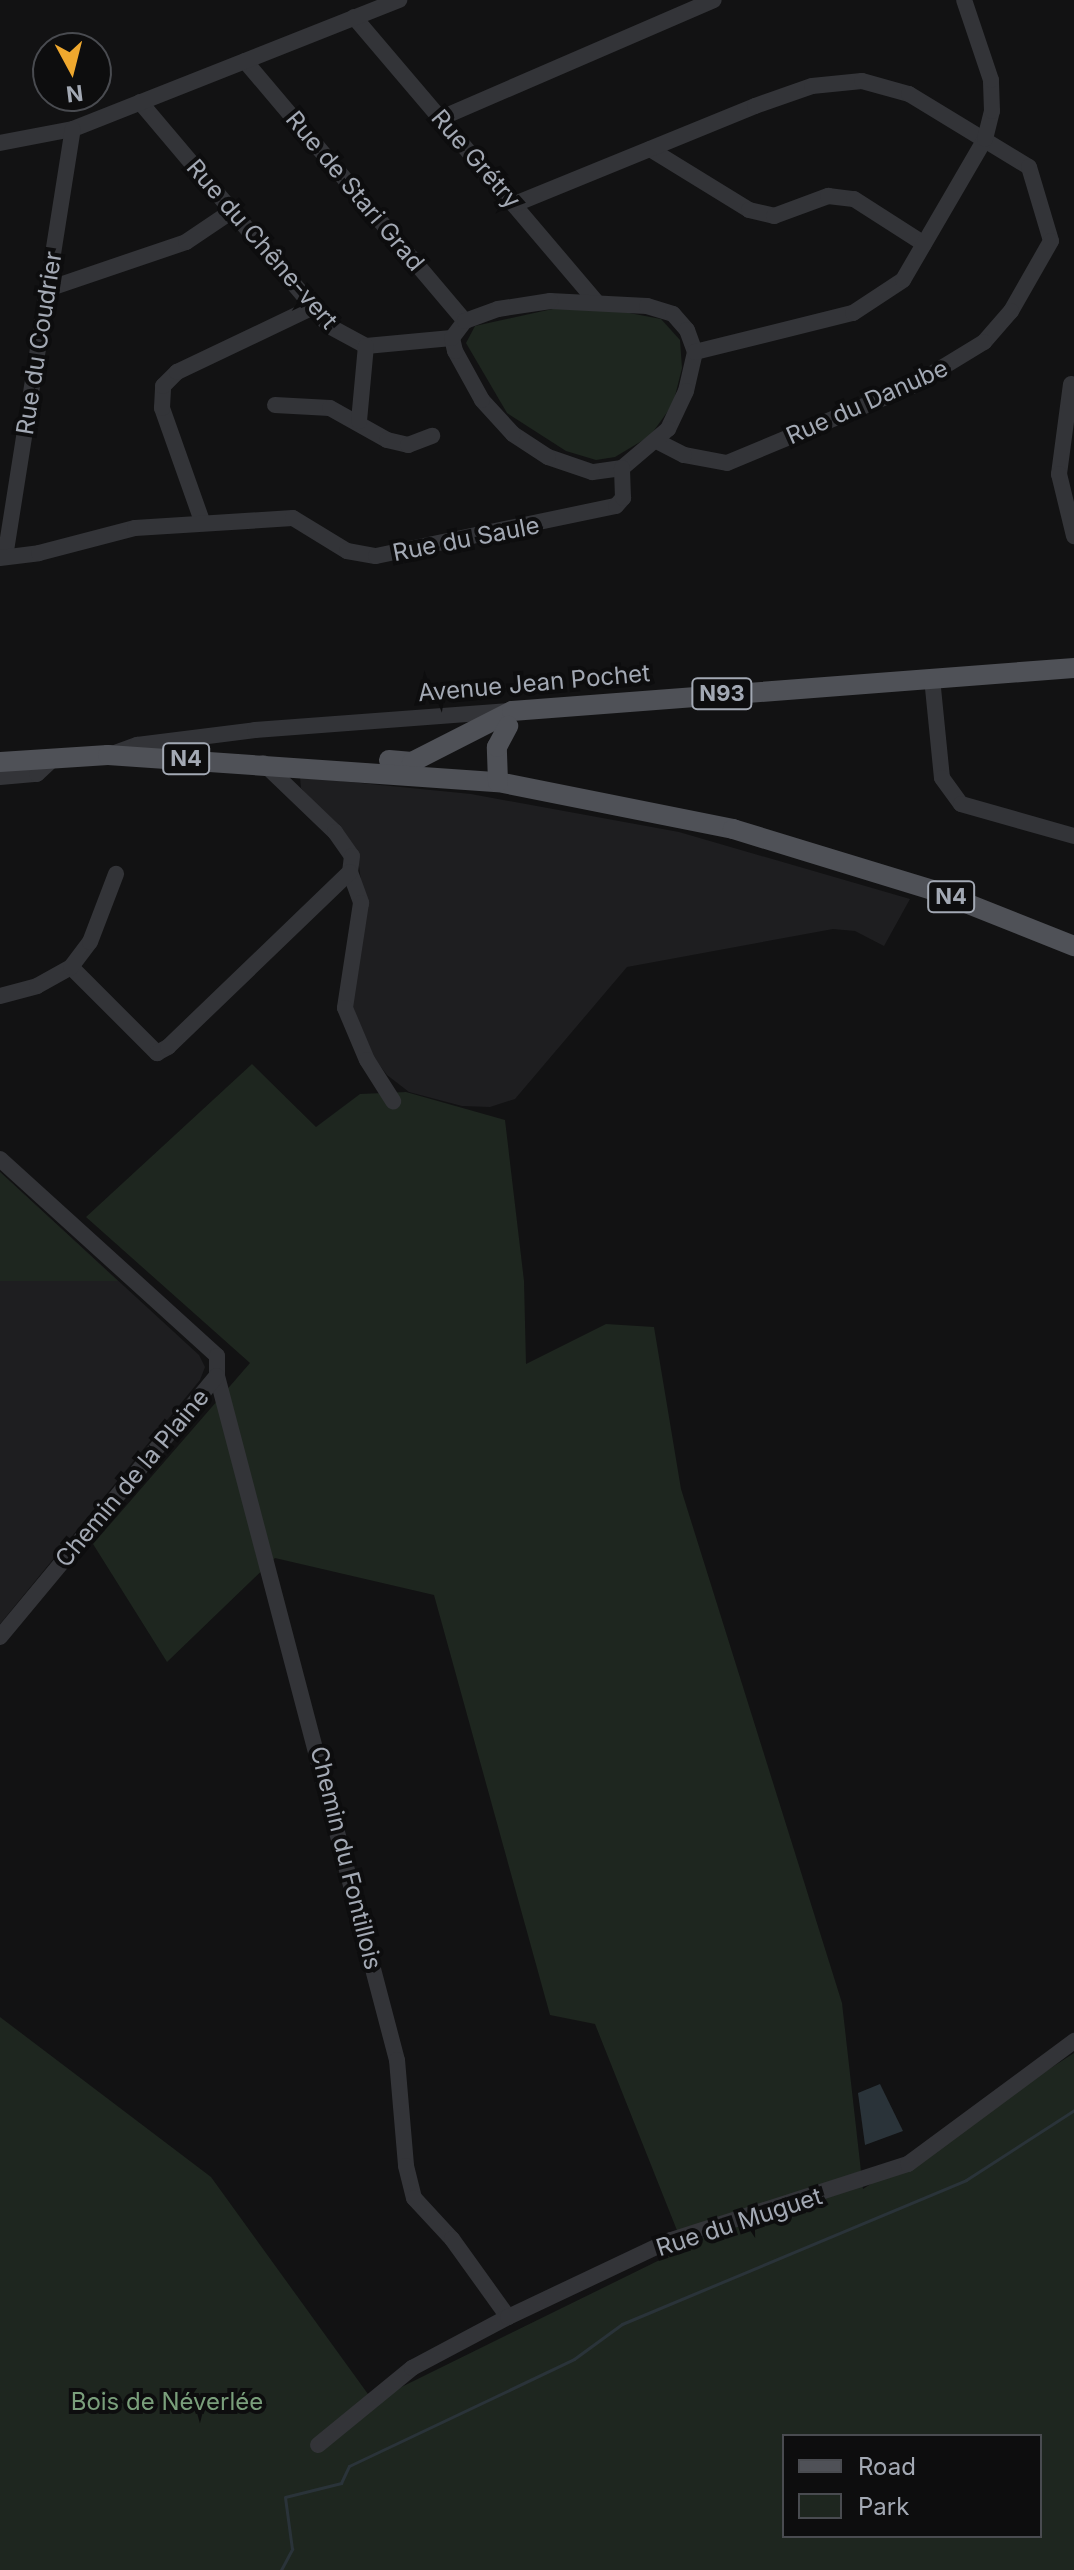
<!DOCTYPE html>
<html>
<head>
<meta charset="utf-8">
<style>
  body { margin:0 }
  #map { position:relative; width:1074px; height:2570px; overflow:hidden; background:#121213; font-family:Inter,sans-serif }
  div>[style] { position:absolute }
  .built>* { inset:0; background:#1e1e20 }
  .green>* { inset:0; background:#1e261f }
  .water>* { inset:0; background:#2a3339 }
  .stream>* { height:3px; margin:-1.5px; padding:0 1.5px; transform-origin:1.5px; border-radius:1.5px; background:#2a3339 }
  .minor>* { height:16px; margin:-8px; padding:0 8px; transform-origin:8px; border-radius:8px; background:#333438 }
  .major>* { height:20px; margin:-10px; padding:0 10px; transform-origin:10px; border-radius:10px; background:#4f5157 }
  span { translate:-50% -50%; white-space:nowrap; text-align:center; line-height:1.15; -webkit-text-stroke:8px #0d0d0e; paint-order:stroke }
  .shield-label span { padding:2px 6px; background:#0d0d0e; border:2px solid; border-radius:6px; -webkit-text-stroke-width:0 }
  .shield-label { font-size:22px; color:#a3a9b4; font-weight:700 }
  .street-label { font-size:24px; color:#a3a9b4 }
  .park-label { font-size:24px; color:#7a9f7b }
  .legend { position:absolute; left:782px; top:2434px; width:260px; height:104px; box-sizing:border-box; background:#0d0d0e; border:2px solid #494b50; margin:0; padding:10px 14px; list-style:none; font-size:24px; color:#a3a9b4 }
  .legend li { display:flex; align-items:center; gap:16px; height:40px }
  .legend b { width:40px; border:2px solid #494b50 }
  .north { position:absolute; left:32px; top:32px; width:80px; height:80px; box-sizing:border-box; background:#0d0d0e; border:2px solid #494b50; border-radius:50%; rotate:173deg; font-size:22px; font-weight:700; line-height:32px; text-align:center; color:#a3a9b4 }
  .north::after { content:''; display:block; margin:auto; width:28px; height:36px; background:#efa82e; clip-path:polygon(50% 0,100% 100%,50% 72%,0 100%) }
</style>
</head>
<body>
<div id="map">
  <div class="built">
    <div style="clip-path:polygon(300px 777px,471px 794px,679px 832px,910px 899px,884px 946px,855px 931px,833px 929px,627px 967px,515px 1099px,490px 1107px,462px 1106px,409px 1092px,387px 1075px,365px 1046px,352px 1009px,365px 910px,358px 859px,301px 788px)"></div>
    <div style="clip-path:polygon(0 1172px,199px 1355px,205px 1367px,200px 1380px,0 1624px)"></div>
  </div>
  <div class="green">
    <div style="clip-path:polygon(557px 308px,608px 309px,661px 319px,680px 340px,682px 368px,673px 404px,650px 436px,615px 457px,596px 460px,566px 451px,507px 413px,466px 343px,475px 326px)"></div>
    <div style="clip-path:polygon(evenodd,252px 1064px,316px 1127px,360px 1094px,406px 1092px,505px 1120px,524px 1281px,526px 1364px,606px 1324px,654px 1327px,681px 1489px,842px 2003px,863px 2189px,1074px 2053px,1074px 2570px,0 2570px,0 2017px,211px 2177px,373px 2401px,684px 2248px,595px 2024px,550px 2015px,434px 1595px,275px 1558px,167px 1662px,93px 1544px,250px 1363px,86px 1217px,252px 1064px,784px 2436px,1040px 2436px,1040px 2536px,784px 2536px,784px 2436px)"></div>
    <div style="clip-path:polygon(0 1172px,118px 1281px,0 1281px)"></div>
  </div>
  <div class="water">
    <div style="clip-path:polygon(880px 2084px,903px 2131px,865px 2145px,858px 2093px)"></div>
  </div>
  <div class="stream">
    <div style="left:281px;top:2570px;width:24px;rotate:-62deg"></div>
    <div style="left:292px;top:2549px;width:52px;rotate:-97.7deg"></div>
    <div style="left:285px;top:2497px;width:58px;rotate:-14deg"></div>
    <div style="left:341px;top:2483px;width:19px;rotate:-65deg"></div>
    <div style="left:349px;top:2466px;width:249px;rotate:-25.4deg"></div>
    <div style="left:574px;top:2359px;width:59px;rotate:-36.1deg"></div>
    <div style="left:622px;top:2324px;width:373px;rotate:-22.7deg"></div>
    <div style="left:966px;top:2180px;width:129px;rotate:-32.9deg"></div>
  </div>
  <div class="minor">
    <div style="left:354px;top:17px;width:375px;rotate:49.6deg"></div>
    <div style="left:245px;top:61px;width:341px;rotate:49.8deg"></div>
    <div style="left:140px;top:102px;width:293px;rotate:49.8deg"></div>
    <div style="left:329px;top:326px;width:42px;rotate:28.4deg"></div>
    <div style="left:366px;top:346px;width:86px;rotate:-5.3deg"></div>
    <div style="left:441px;top:118px;width:297px;rotate:-23.4deg"></div>
    <div style="left:0;top:143px;width:74px;rotate:-10.9deg"></div>
    <div style="left:73px;top:129px;width:351px;rotate:-21.6deg"></div>
    <div style="left:650px;top:149px;width:116px;rotate:31.6deg"></div>
    <div style="left:749px;top:210px;width:26px;rotate:13deg"></div>
    <div style="left:774px;top:216px;width:58px;rotate:-20.3deg"></div>
    <div style="left:828px;top:196px;width:26px;rotate:7deg"></div>
    <div style="left:854px;top:199px;width:83px;rotate:32.7deg"></div>
    <div style="left:515px;top:204px;width:259px;rotate:-22.2deg"></div>
    <div style="left:755px;top:106px;width:60px;rotate:-19.3deg"></div>
    <div style="left:812px;top:86px;width:50px;rotate:-5.7deg"></div>
    <div style="left:862px;top:81px;width:49px;rotate:15.5deg"></div>
    <div style="left:909px;top:94px;width:140px;rotate:31.3deg"></div>
    <div style="left:1029px;top:167px;width:77px;rotate:73.4deg"></div>
    <div style="left:1051px;top:241px;width:81px;rotate:119.7deg"></div>
    <div style="left:1011px;top:311px;width:41px;rotate:131.1deg"></div>
    <div style="left:984px;top:342px;width:84px;rotate:148.6deg"></div>
    <div style="left:912px;top:386px;width:200px;rotate:157.4deg"></div>
    <div style="left:727px;top:463px;width:44px;rotate:-169.5deg"></div>
    <div style="left:684px;top:455px;width:30px;rotate:-153deg"></div>
    <div style="left:48px;top:289px;width:146px;rotate:-18.8deg"></div>
    <div style="left:186px;top:242px;width:55px;rotate:-34deg"></div>
    <div style="left:550px;top:301px;width:97px;rotate:3deg"></div>
    <div style="left:647px;top:306px;width:27px;rotate:17deg"></div>
    <div style="left:673px;top:314px;width:21px;rotate:49deg"></div>
    <div style="left:687px;top:330px;width:23px;rotate:70deg"></div>
    <div style="left:695px;top:352px;width:40px;rotate:103deg"></div>
    <div style="left:686px;top:391px;width:42px;rotate:115.3deg"></div>
    <div style="left:668px;top:429px;width:60px;rotate:139.7deg"></div>
    <div style="left:622px;top:468px;width:30px;rotate:172deg"></div>
    <div style="left:592px;top:472px;width:46px;rotate:-161.2deg"></div>
    <div style="left:548px;top:457px;width:42px;rotate:-146.7deg"></div>
    <div style="left:513px;top:434px;width:46px;rotate:-132.4deg"></div>
    <div style="left:482px;top:400px;width:56px;rotate:-118.9deg"></div>
    <div style="left:455px;top:351px;width:13px;rotate:-103deg"></div>
    <div style="left:452px;top:338px;width:21px;rotate:-53deg"></div>
    <div style="left:465px;top:321px;width:35px;rotate:-20deg"></div>
    <div style="left:498px;top:309px;width:53px;rotate:-8.7deg"></div>
    <div style="left:695px;top:352px;width:163px;rotate:-13.9deg"></div>
    <div style="left:853px;top:313px;width:60px;rotate:-33.4deg"></div>
    <div style="left:903px;top:280px;width:163px;rotate:-59.8deg"></div>
    <div style="left:985px;top:139px;width:29px;rotate:-76deg"></div>
    <div style="left:992px;top:111px;width:31px;rotate:-92deg"></div>
    <div style="left:991px;top:80px;width:84px;rotate:-108.6deg"></div>
    <div style="left:1071px;top:384px;width:91px;rotate:97.6deg"></div>
    <div style="left:1059px;top:474px;width:64px;rotate:76.4deg"></div>
    <div style="left:275px;top:405px;width:55px;rotate:3.1deg"></div>
    <div style="left:330px;top:408px;width:65px;rotate:29.3deg"></div>
    <div style="left:387px;top:440px;width:22px;rotate:13deg"></div>
    <div style="left:408px;top:445px;width:26px;rotate:-21deg"></div>
    <div style="left:359px;top:421px;width:75px;rotate:-84.7deg"></div>
    <div style="left:202px;top:521px;width:120px;rotate:-109.5deg"></div>
    <div style="left:162px;top:408px;width:22px;rotate:-87deg"></div>
    <div style="left:163px;top:386px;width:20px;rotate:-45deg"></div>
    <div style="left:177px;top:372px;width:151px;rotate:-25.5deg"></div>
    <div style="left:5px;top:557px;width:433px;rotate:-81deg"></div>
    <div style="left:0;top:558px;width:39px;rotate:-7deg"></div>
    <div style="left:39px;top:553px;width:99px;rotate:-14.6deg"></div>
    <div style="left:135px;top:528px;width:158px;rotate:-3.6deg"></div>
    <div style="left:293px;top:518px;width:63px;rotate:31.4deg"></div>
    <div style="left:347px;top:551px;width:29px;rotate:10deg"></div>
    <div style="left:376px;top:556px;width:245px;rotate:-11.8deg"></div>
    <div style="left:616px;top:506px;width:11px;rotate:-49deg"></div>
    <div style="left:623px;top:498px;width:30px;rotate:-92deg"></div>
    <div style="left:932px;top:678px;width:100px;rotate:84.3deg"></div>
    <div style="left:942px;top:778px;width:32px;rotate:54deg"></div>
    <div style="left:961px;top:804px;width:117px;rotate:15.8deg"></div>
    <div style="left:112px;top:754px;width:27px;rotate:-20deg"></div>
    <div style="left:137px;top:745px;width:119px;rotate:-7.2deg"></div>
    <div style="left:255px;top:730px;width:252px;rotate:-4.3deg"></div>
    <div style="left:263px;top:763px;width:100px;rotate:43.8deg"></div>
    <div style="left:335px;top:832px;width:29px;rotate:55deg"></div>
    <div style="left:352px;top:856px;width:16px;rotate:97deg"></div>
    <div style="left:350px;top:872px;width:33px;rotate:70deg"></div>
    <div style="left:361px;top:903px;width:106px;rotate:98.7deg"></div>
    <div style="left:345px;top:1008px;width:56px;rotate:67.1deg"></div>
    <div style="left:367px;top:1060px;width:49px;rotate:57.6deg"></div>
    <div style="left:0;top:777px;width:37px;rotate:-5deg"></div>
    <div style="left:37px;top:774px;width:22px;rotate:-43deg"></div>
    <div style="left:71px;top:967px;width:122px;rotate:45deg"></div>
    <div style="left:157px;top:1053px;width:13px;rotate:-29deg"></div>
    <div style="left:168px;top:1047px;width:252px;rotate:-43.9deg"></div>
    <div style="left:0;top:996px;width:38px;rotate:-15deg"></div>
    <div style="left:37px;top:986px;width:39px;rotate:-29deg"></div>
    <div style="left:71px;top:967px;width:31px;rotate:-53deg"></div>
    <div style="left:90px;top:942px;width:73px;rotate:-69.1deg"></div>
    <div style="left:0;top:1159px;width:293px;rotate:42.2deg"></div>
    <div style="left:217px;top:1356px;width:20px;rotate:90deg"></div>
    <div style="left:217px;top:1376px;width:707px;rotate:75.26deg"></div>
    <div style="left:397px;top:2060px;width:106px;rotate:85.1deg"></div>
    <div style="left:406px;top:2166px;width:33px;rotate:76deg"></div>
    <div style="left:414px;top:2198px;width:56px;rotate:47.2deg"></div>
    <div style="left:452px;top:2239px;width:96px;rotate:54.3deg"></div>
    <div style="left:0;top:1637px;width:339px;rotate:-50.3deg"></div>
    <div style="left:318px;top:2445px;width:122px;rotate:-39.3deg"></div>
    <div style="left:412px;top:2368px;width:109px;rotate:-28deg"></div>
    <div style="left:508px;top:2317px;width:180px;rotate:-25.3deg"></div>
    <div style="left:671px;top:2240px;width:249px;rotate:-17.8deg"></div>
    <div style="left:908px;top:2164px;width:207px;rotate:-36.5deg"></div>
  </div>
  <div class="major">
    <div style="left:389px;top:760px;width:23px;rotate:5deg"></div>
    <div style="left:412px;top:762px;width:112px;rotate:-27deg"></div>
    <div style="left:512px;top:711px;width:564px;rotate:-4.38deg"></div>
    <div style="left:0;top:762px;width:108px;rotate:-3.7deg"></div>
    <div style="left:108px;top:755px;width:391px;rotate:4deg"></div>
    <div style="left:498px;top:782px;width:240px;rotate:11.3deg"></div>
    <div style="left:733px;top:829px;width:209px;rotate:17deg"></div>
    <div style="left:933px;top:890px;width:152px;rotate:21.7deg"></div>
    <div style="left:498px;top:782px;width:35px;rotate:-92deg"></div>
    <div style="left:497px;top:747px;width:24px;rotate:-62deg"></div>
  </div>
  <div class="shield-label">
    <span style="left:722px;top:694px">N93</span>
    <span style="left:186px;top:759px">N4</span>
    <span style="left:951px;top:897px">N4</span>
  </div>
  <div class="street-label">
    <span style="left:476px;top:159px;rotate:49deg">Rue Grétry</span>
    <span style="left:355px;top:191px;rotate:50deg">Rue de Stari Grad</span>
    <span style="left:262px;top:244px;rotate:49deg">Rue du Chêne-vert</span>
    <span style="left:39px;top:343px;rotate:-81deg">Rue du Coudrier</span>
    <span style="left:867px;top:402px;rotate:-24deg">Rue du Danube</span>
    <span style="left:466px;top:539px;rotate:-11deg">Rue du Saule</span>
    <span style="left:534px;top:683px;rotate:-5deg">Avenue Jean Pochet</span>
    <span style="left:132px;top:1478px;rotate:-50deg">Chemin de la Plaine</span>
    <span style="left:346px;top:1858px;rotate:76deg">Chemin du Fontillois</span>
    <span style="left:739px;top:2222px;rotate:-18deg">Rue du Muguet</span>
  </div>
  <div class="park-label">
    <span style="left:167px;top:2402px">Bois de Néverlée</span>
  </div>
  <ul class="legend">
  <li><b style="height:10px;background:#4f5157"></b>Road</li>
  <li><b style="height:22px;background:#1e261f"></b>Park</li>
  </ul>
  <div class="north">N</div>
</div>
</body>
</html>
